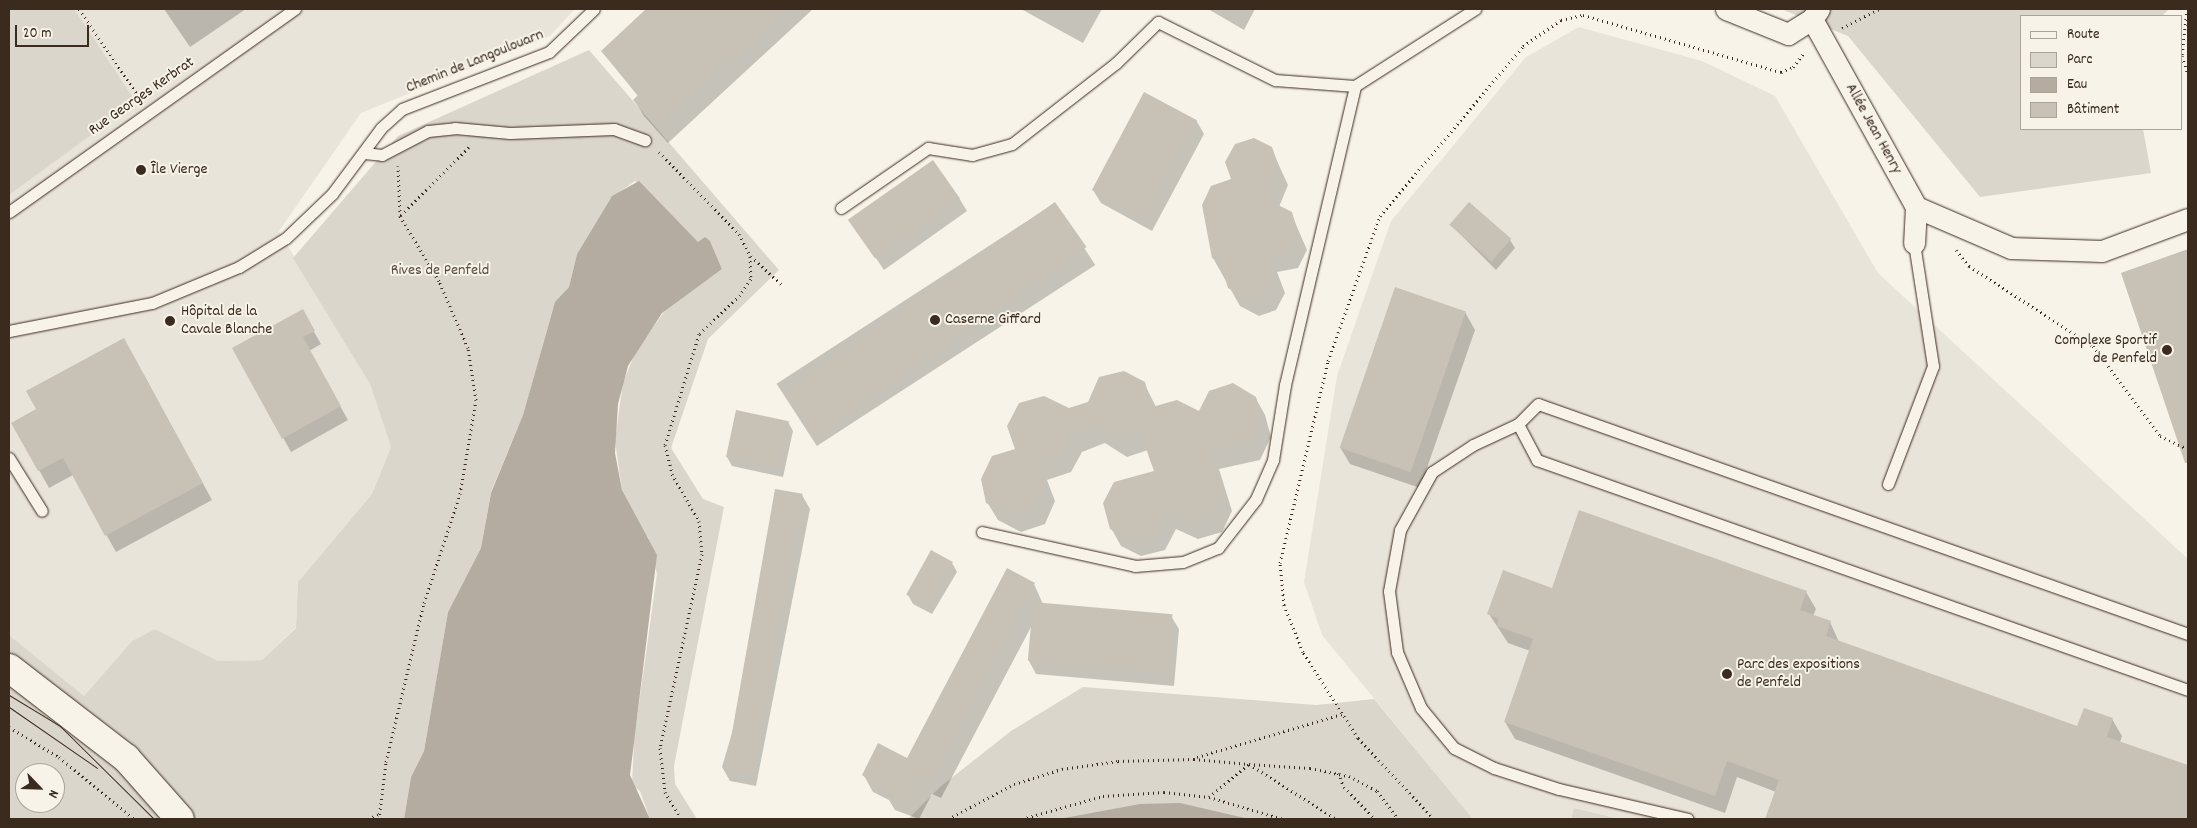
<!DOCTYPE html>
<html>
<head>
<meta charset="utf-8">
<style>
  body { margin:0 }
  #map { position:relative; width:2197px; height:828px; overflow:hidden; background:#f7f3e8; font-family:Dekko,sans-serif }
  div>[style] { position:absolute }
  .built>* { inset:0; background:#e9e4d9 }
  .green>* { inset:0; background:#dbd6cb }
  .water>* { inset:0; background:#b4aca0 }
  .shadow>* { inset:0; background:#0003; transform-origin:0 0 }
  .building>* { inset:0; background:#c8c1b6; transform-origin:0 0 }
  .path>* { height:3px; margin-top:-1.5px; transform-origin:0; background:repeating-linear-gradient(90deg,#3b2a1e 0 1px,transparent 0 5px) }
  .roads { filter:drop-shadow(0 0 1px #3b2a1e) drop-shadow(0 0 1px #3b2a1e) }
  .service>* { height:11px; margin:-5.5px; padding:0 5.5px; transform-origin:5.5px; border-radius:5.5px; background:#f7f3e8 }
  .minor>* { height:21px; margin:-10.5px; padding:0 10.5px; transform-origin:10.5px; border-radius:10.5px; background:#f7f3e8 }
  .primary>* { height:28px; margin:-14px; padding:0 14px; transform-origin:14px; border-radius:14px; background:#f7f3e8 }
  .tram>* { height:1px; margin:-0.5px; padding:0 0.5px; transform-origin:0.5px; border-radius:0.5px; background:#3b2a1e }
  .dots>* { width:14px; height:14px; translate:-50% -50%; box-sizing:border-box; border:2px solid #f7f3e8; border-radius:50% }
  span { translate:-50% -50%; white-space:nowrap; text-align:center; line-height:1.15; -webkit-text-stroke:4px #f7f3e8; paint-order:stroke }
  .street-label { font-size:16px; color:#3b2a1e }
  .poi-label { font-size:16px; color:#3b2a1e }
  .left { translate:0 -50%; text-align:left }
  .right { translate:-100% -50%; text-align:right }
  .park-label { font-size:16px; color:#5b4c41 }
  .frame { position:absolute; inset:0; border:10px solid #3b2a1e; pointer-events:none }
  .legend { position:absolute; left:2020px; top:15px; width:162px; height:115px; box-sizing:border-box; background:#f7f3e8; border:1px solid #aca397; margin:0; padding:6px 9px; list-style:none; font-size:15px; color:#3b2a1e }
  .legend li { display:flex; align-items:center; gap:10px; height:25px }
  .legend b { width:25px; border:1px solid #aca397 }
  .north { position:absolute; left:15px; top:763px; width:50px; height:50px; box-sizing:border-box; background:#f7f3e8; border:1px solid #aca397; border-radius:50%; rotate:114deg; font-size:14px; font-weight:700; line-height:20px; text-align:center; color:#3b2a1e }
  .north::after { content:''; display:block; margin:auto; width:18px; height:22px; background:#3b2a1e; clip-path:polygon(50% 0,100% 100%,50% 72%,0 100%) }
  .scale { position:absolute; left:15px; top:25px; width:74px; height:22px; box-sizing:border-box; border:2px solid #3b2a1e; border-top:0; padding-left:6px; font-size:15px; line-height:18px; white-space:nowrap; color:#3b2a1e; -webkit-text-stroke:4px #f7f3e8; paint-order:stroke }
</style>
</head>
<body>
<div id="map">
  <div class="built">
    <div style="clip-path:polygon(9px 9px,575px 9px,550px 36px,361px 113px,279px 231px,370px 384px,391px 447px,372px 494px,298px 582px,296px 627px,262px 660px,218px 661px,155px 629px,132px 641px,84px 696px,9px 635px)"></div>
    <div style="clip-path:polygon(1579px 27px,1702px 61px,1775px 96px,1878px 273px,2188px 559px,2188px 819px,1620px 819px,1574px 808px,1571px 819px,1473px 819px,1322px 635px,1304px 582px,1337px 376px,1391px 221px,1526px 57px)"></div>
  </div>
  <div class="green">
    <div style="clip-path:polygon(9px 9px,74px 9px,136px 102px,9px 195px)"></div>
    <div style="clip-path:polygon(1781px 9px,2169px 9px,2162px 16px,2021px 16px,2021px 129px,2143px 129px,2151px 173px,1980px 197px,1848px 36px)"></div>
    <div style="clip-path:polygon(evenodd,589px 50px,779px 270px,708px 339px,671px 448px,703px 499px,724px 507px,674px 766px,675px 784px,697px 819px,650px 819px,640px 791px,632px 785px,634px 740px,657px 574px,648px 537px,640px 532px,622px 490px,615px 441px,623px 382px,637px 349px,669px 305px,722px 269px,710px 241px,698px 242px,635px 181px,610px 199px,577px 254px,569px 287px,553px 309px,523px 415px,491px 492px,481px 548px,448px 612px,424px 751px,411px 777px,404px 819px,9px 819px,9px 635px,84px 696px,132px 641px,155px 629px,218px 661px,262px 660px,296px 628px,298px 582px,372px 494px,391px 447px,370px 384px,293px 258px,398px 136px,589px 50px,25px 773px,55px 773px,55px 803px,25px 803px,25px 773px)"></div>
    <div style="clip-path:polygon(1083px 687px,1316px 705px,1374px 699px,1473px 819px,908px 819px,940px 787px,1011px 731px)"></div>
    <div style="clip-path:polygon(1574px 808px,1620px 819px,1571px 819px)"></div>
  </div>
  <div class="water">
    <div style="clip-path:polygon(639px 181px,698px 242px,705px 237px,710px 241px,722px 269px,662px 313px,628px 366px,618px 404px,615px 453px,622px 490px,657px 555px,630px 775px,650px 819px,404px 819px,411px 777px,424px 751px,448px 612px,481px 548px,491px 493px,523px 415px,555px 302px,569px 287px,577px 254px,612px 196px)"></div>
    <div style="clip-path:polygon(1180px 803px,1249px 819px,1059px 819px,1140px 804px)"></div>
  </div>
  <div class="shadow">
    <div style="clip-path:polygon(164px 9px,246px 9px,190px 47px)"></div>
    <div style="clip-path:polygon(648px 9px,706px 9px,710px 13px,715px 9px,813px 9px,668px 143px,644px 116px,634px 100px,638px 96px,602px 52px)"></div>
    <div style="clip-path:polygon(1021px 9px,1102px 9px,1083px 43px)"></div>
    <div style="clip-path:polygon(1208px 9px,1255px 9px,1244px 30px)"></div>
    <div style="clip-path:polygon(1196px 120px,1204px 134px,1152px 231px,1101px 203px,1093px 190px)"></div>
    <div style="clip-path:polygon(1271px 148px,1288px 185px,1279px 207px,1291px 213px,1307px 250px,1298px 268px,1277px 272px,1285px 293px,1276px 310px,1259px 316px,1240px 306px,1213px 258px,1232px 180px)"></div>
    <div style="clip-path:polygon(959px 198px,967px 211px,884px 270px,851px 221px)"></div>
    <div style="left:1055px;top:203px;width:74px;height:332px;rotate:57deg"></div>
    <div style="clip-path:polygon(1451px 225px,1510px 240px,1515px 248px,1496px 270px)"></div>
    <div style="clip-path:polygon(2188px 250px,2188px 447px,2185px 448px,2122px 273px)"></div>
    <div style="clip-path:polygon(302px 311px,321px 344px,309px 351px,348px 420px,291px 452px,234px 349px)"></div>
    <div style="clip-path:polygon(1465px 312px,1475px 330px,1420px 488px,1350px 464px,1340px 447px)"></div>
    <div style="clip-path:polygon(134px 357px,212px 500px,116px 552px,73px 475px,49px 488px,13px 423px)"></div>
    <div style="clip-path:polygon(1144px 383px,1156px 407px,1200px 413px,1255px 397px,1265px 415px,1271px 437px,1260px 460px,1219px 469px,1232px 511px,1222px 532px,1198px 539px,1176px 529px,1165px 550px,1141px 556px,1121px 546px,1111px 528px,1156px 472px,1148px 450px,1127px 457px,1105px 443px,1082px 452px,1071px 472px,1047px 480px,1055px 501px,1045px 524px,1021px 532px,998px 520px,987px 502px,1016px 450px,1069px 409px)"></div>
    <div style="clip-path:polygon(788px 422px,793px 431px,783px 477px,732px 466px,727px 457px)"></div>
    <div style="clip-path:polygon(802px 495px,810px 509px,756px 786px,730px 781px,722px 767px)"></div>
    <div style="clip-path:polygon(952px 563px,957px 572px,932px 614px,913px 604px,908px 595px)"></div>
    <div style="clip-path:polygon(1034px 584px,1043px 604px,1171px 616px,1179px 629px,1174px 686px,1036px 674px,1029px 661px,1032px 625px,941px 798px,932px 794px,919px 819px,895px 810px,889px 800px,873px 792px,863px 774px,907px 760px)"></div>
    <div style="clip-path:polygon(1552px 589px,1806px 592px,1816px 609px,1813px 616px,1830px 622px,1839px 642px,2078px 727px,2112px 719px,2122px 736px,2120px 742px,2188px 767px,2188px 819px,1767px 819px,1776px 792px,1737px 777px,1725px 813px,1515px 739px,1505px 722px,1530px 651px,1508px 643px,1489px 614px)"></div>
  </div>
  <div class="building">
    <div style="clip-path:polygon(646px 9px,786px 9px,658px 127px,633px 100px,640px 93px,601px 51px)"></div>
    <div style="left:1144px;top:92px;width:60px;height:111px;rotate:28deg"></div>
    <div style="clip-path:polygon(1254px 138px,1272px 147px,1279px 167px,1269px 185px,1274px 203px,1292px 212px,1298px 232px,1289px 251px,1268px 255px,1276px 275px,1267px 293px,1249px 299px,1228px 288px,1220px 262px,1212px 258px,1202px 205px,1211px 186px,1231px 179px,1225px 162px,1235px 144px)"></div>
    <div style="left:933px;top:160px;width:47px;height:104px;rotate:55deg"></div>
    <div style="left:1055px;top:202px;width:55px;height:332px;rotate:55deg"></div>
    <div style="left:1469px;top:202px;width:56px;height:30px;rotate:41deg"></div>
    <div style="clip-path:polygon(2188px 249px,2188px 463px,2185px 463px,2121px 273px)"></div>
    <div style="left:1395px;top:287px;width:75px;height:170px;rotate:19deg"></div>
    <div style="clip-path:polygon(303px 309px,315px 331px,303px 337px,341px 406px,282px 439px,232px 348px)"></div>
    <div style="clip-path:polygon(124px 338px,203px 483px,105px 536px,63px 458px,38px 471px,11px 423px,36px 409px,26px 391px)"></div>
    <div style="clip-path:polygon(1124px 371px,1145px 382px,1152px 407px,1177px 400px,1199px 411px,1209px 391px,1233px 383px,1256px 397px,1262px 419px,1251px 443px,1210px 452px,1223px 493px,1212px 515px,1187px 522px,1166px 513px,1156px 533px,1131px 540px,1110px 529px,1103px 503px,1114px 482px,1154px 471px,1140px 432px,1117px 440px,1095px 427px,1072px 435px,1062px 455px,1038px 462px,1046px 483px,1035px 507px,1010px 515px,986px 503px,981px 479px,992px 456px,1015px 449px,1007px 426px,1019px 403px,1044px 396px,1069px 408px,1088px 402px,1099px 377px)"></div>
    <div style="left:736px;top:410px;width:54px;height:48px;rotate:12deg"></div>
    <div style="left:775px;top:489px;width:28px;height:284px;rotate:10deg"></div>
    <div style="clip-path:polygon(1579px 510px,1807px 591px,1800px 610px,1831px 621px,1826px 636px,2077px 726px,2084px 708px,2113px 718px,2107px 737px,2188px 765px,2188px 819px,1765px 819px,1779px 780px,1727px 761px,1715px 796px,1504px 722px,1533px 639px,1497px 626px,1499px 619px,1487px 614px,1503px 570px,1552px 588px)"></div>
    <div style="left:931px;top:550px;width:25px;height:51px;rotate:29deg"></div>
    <div style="clip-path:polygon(1007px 568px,1035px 583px,931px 782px,922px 777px,907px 806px,862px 775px,878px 743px,907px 758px)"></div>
    <div style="left:1033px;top:602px;width:140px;height:59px;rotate:5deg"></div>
  </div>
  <div class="path">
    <div style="left:79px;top:9px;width:107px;rotate:55.7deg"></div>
    <div style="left:2187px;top:9px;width:47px;rotate:96.1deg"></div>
    <div style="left:2182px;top:56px;width:19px;rotate:72deg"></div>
    <div style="left:1842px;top:28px;width:42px;rotate:-27.2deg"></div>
    <div style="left:659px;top:152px;width:115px;rotate:45.7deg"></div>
    <div style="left:739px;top:234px;width:25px;rotate:63deg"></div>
    <div style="left:750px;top:256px;width:23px;rotate:88deg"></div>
    <div style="left:751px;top:279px;width:19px;rotate:125deg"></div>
    <div style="left:740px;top:295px;width:57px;rotate:136.4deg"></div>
    <div style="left:699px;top:334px;width:116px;rotate:107deg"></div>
    <div style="left:665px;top:445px;width:30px;rotate:76deg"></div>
    <div style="left:672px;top:474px;width:54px;rotate:60.1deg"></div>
    <div style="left:699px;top:521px;width:33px;rotate:85deg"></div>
    <div style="left:702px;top:554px;width:198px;rotate:102.2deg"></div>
    <div style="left:660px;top:748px;width:44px;rotate:83.5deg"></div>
    <div style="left:665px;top:792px;width:31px;rotate:59deg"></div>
    <div style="left:401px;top:215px;width:96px;rotate:-45deg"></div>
    <div style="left:1956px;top:250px;width:21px;rotate:51deg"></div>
    <div style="left:1969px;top:266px;width:148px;rotate:32.8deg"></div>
    <div style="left:2093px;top:346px;width:112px;rotate:53.3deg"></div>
    <div style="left:2160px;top:436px;width:31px;rotate:25deg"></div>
    <div style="left:751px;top:256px;width:44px;rotate:43.2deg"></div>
    <div style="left:9px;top:727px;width:58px;rotate:31deg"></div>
    <div style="left:59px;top:757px;width:97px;rotate:39.6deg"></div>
    <div style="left:1197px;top:757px;width:151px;rotate:-16.5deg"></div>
    <div style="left:1338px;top:773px;width:15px;rotate:67deg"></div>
    <div style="left:1344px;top:787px;width:45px;rotate:45.9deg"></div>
    <div style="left:1209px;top:797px;width:52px;rotate:-39.5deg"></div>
    <div style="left:1249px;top:764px;width:61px;rotate:3.8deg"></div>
    <div style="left:1310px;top:768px;width:40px;rotate:12deg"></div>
    <div style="left:1349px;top:776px;width:32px;rotate:28deg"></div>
    <div style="left:1377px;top:791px;width:35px;rotate:53deg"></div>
    <div style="left:9px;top:818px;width:3px;rotate:18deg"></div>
    <div style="left:368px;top:819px;width:14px;rotate:-25deg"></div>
    <div style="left:379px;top:819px;width:57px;rotate:-83deg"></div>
    <div style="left:386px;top:762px;width:163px;rotate:-76.6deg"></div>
    <div style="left:424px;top:603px;width:115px;rotate:-71.7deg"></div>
    <div style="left:460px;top:494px;width:95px;rotate:-80.3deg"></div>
    <div style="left:476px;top:400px;width:53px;rotate:-98.7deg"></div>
    <div style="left:468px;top:348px;width:73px;rotate:-113.4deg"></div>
    <div style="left:439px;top:281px;width:76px;rotate:-121deg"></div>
    <div style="left:400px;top:216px;width:50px;rotate:-92.3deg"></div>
    <div style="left:948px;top:819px;width:75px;rotate:-27.9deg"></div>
    <div style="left:1014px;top:784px;width:50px;rotate:-17.4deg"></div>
    <div style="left:1062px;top:769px;width:57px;rotate:-8.1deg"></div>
    <div style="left:1118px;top:761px;width:76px;rotate:-1.5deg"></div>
    <div style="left:1194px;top:759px;width:55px;rotate:5.2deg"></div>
    <div style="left:1249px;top:764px;width:103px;rotate:32.3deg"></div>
    <div style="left:1022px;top:819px;width:84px;rotate:-15.9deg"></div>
    <div style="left:1103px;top:796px;width:61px;rotate:-3.8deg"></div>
    <div style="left:1164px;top:792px;width:45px;rotate:6.3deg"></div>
    <div style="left:1209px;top:797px;width:77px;rotate:16.6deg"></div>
    <div style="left:1434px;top:819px;width:111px;rotate:-133.2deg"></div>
    <div style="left:1358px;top:738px;width:102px;rotate:-122.6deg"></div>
    <div style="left:1303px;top:652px;width:51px;rotate:-112deg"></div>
    <div style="left:1284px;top:605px;width:42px;rotate:-95.4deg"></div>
    <div style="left:1280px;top:563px;width:208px;rotate:-76.6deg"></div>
    <div style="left:1328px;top:361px;width:154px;rotate:-70.3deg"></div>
    <div style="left:1380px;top:216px;width:222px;rotate:-49.9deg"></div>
    <div style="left:1523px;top:46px;width:46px;rotate:-34.4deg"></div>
    <div style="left:1561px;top:20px;width:23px;rotate:-13deg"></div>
    <div style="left:1583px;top:15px;width:206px;rotate:16.1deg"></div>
    <div style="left:1781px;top:72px;width:13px;rotate:-23deg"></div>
    <div style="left:1793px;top:67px;width:18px;rotate:-52deg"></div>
  </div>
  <div class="roads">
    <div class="service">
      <div style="left:364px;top:153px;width:18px;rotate:6deg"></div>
      <div style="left:382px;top:155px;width:52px;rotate:-27.6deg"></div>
      <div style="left:428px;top:131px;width:27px;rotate:-6deg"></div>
      <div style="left:455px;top:128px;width:55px;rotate:5.2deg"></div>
      <div style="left:510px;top:133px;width:104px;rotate:-2.2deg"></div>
      <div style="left:614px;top:129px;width:33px;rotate:20deg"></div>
      <div style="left:841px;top:208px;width:106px;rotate:-34.6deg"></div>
      <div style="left:928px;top:148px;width:45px;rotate:9deg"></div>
      <div style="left:972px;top:155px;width:41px;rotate:-15.4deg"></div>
      <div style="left:1012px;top:144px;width:132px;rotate:-37.9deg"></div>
      <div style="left:1116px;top:63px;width:59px;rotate:-44.3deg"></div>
      <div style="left:1158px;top:22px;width:131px;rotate:26.4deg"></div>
      <div style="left:1275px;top:80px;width:80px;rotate:4.3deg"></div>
      <div style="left:1355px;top:86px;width:143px;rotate:-32.7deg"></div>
      <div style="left:9px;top:212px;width:351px;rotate:-35.4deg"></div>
      <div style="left:9px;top:331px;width:146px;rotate:-11.1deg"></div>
      <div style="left:152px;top:303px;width:94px;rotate:-22.5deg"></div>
      <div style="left:239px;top:267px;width:55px;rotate:-31.7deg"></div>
      <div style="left:286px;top:238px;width:64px;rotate:-43.7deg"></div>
      <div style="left:332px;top:194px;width:82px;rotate:-53.4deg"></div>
      <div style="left:381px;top:128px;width:28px;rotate:-42deg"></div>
      <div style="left:402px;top:109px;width:158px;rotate:-21.2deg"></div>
      <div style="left:549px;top:52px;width:62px;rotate:-43.7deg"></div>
      <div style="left:1518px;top:424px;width:50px;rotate:155deg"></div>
      <div style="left:1473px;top:445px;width:49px;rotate:146.6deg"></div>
      <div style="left:1432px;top:472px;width:66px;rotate:118.9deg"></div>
      <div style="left:1400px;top:530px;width:62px;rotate:100.2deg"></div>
      <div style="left:1389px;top:591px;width:62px;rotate:82.5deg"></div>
      <div style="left:1397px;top:652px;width:61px;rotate:66.8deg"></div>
      <div style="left:1421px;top:708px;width:52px;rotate:50.5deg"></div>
      <div style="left:1454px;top:748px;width:45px;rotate:26.6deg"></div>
      <div style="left:1494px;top:768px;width:68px;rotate:17.9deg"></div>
      <div style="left:1559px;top:789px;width:132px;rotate:13.1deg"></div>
      <div style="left:9px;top:458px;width:62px;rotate:58.1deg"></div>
      <div style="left:1888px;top:484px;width:126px;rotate:-69.1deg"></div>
      <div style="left:1933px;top:366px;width:124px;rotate:-98.8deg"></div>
      <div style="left:982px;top:532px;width:157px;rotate:12.5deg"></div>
      <div style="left:1135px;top:566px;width:48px;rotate:-4.8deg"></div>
      <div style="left:1183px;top:562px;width:38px;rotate:-22deg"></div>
      <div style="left:1218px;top:548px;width:62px;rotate:-52.2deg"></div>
      <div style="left:1256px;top:499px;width:43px;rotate:-66.4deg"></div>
      <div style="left:1273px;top:460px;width:76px;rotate:-80.9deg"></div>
      <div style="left:1285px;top:385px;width:307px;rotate:-76.8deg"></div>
      <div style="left:2188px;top:634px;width:689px;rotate:-160.51deg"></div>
      <div style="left:1538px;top:404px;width:28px;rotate:135deg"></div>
      <div style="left:1518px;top:424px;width:41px;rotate:62.2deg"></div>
      <div style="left:1537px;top:460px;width:690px;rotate:19.46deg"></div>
    </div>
    <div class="minor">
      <div style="left:1726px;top:9px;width:67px;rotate:22deg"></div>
      <div style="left:1788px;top:34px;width:28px;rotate:-32deg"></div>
      <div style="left:1812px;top:19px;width:12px;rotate:-55deg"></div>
      <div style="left:1812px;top:19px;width:215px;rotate:61deg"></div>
      <div style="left:1916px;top:207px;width:36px;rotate:93deg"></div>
      <div style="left:1916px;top:207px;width:103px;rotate:23.3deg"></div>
      <div style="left:2011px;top:248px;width:91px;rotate:1.9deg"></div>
      <div style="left:2102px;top:251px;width:92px;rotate:-20.4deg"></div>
    </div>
    <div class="primary">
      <div style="left:9px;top:668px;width:148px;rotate:37.6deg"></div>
      <div style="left:126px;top:758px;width:81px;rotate:48.5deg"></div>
    </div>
  </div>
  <div class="tram">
    <div style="left:9px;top:695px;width:60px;rotate:31.3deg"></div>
    <div style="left:60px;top:726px;width:132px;rotate:44.7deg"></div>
    <div style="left:9px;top:707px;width:107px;rotate:34.7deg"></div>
  </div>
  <div class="dots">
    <div style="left:141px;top:170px;background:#3b2a1e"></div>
    <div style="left:935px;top:320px;background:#3b2a1e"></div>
    <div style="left:170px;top:321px;background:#3b2a1e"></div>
    <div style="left:2167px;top:350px;background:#3b2a1e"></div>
    <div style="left:1727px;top:674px;background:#3b2a1e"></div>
  </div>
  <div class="street-label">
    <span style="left:475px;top:62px;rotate:-22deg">Chemin de Langoulouarn</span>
    <span style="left:142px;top:97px;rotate:-35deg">Rue Georges Kerbrat</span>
    <span style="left:1873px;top:129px;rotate:61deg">Allée Jean Henry</span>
  </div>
  <div class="poi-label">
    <span class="left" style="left:151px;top:170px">Île Vierge</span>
    <span class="left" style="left:181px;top:321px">Hôpital de la<br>Cavale Blanche</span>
    <span class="left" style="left:945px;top:320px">Caserne Giffard</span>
    <span class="right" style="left:2157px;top:350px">Complexe Sportif<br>de Penfeld</span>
    <span class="left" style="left:1737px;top:674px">Parc des expositions<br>de Penfeld</span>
  </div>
  <div class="park-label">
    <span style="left:440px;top:271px">Rives de Penfeld</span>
  </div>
  <div class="frame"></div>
  <ul class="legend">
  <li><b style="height:6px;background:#f7f3e8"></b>Route</li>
  <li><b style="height:14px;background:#dbd6cb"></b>Parc</li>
  <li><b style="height:14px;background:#b4aca0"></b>Eau</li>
  <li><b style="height:14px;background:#c8c1b6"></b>Bâtiment</li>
  </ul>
  <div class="north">N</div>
  <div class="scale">20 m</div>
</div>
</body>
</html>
